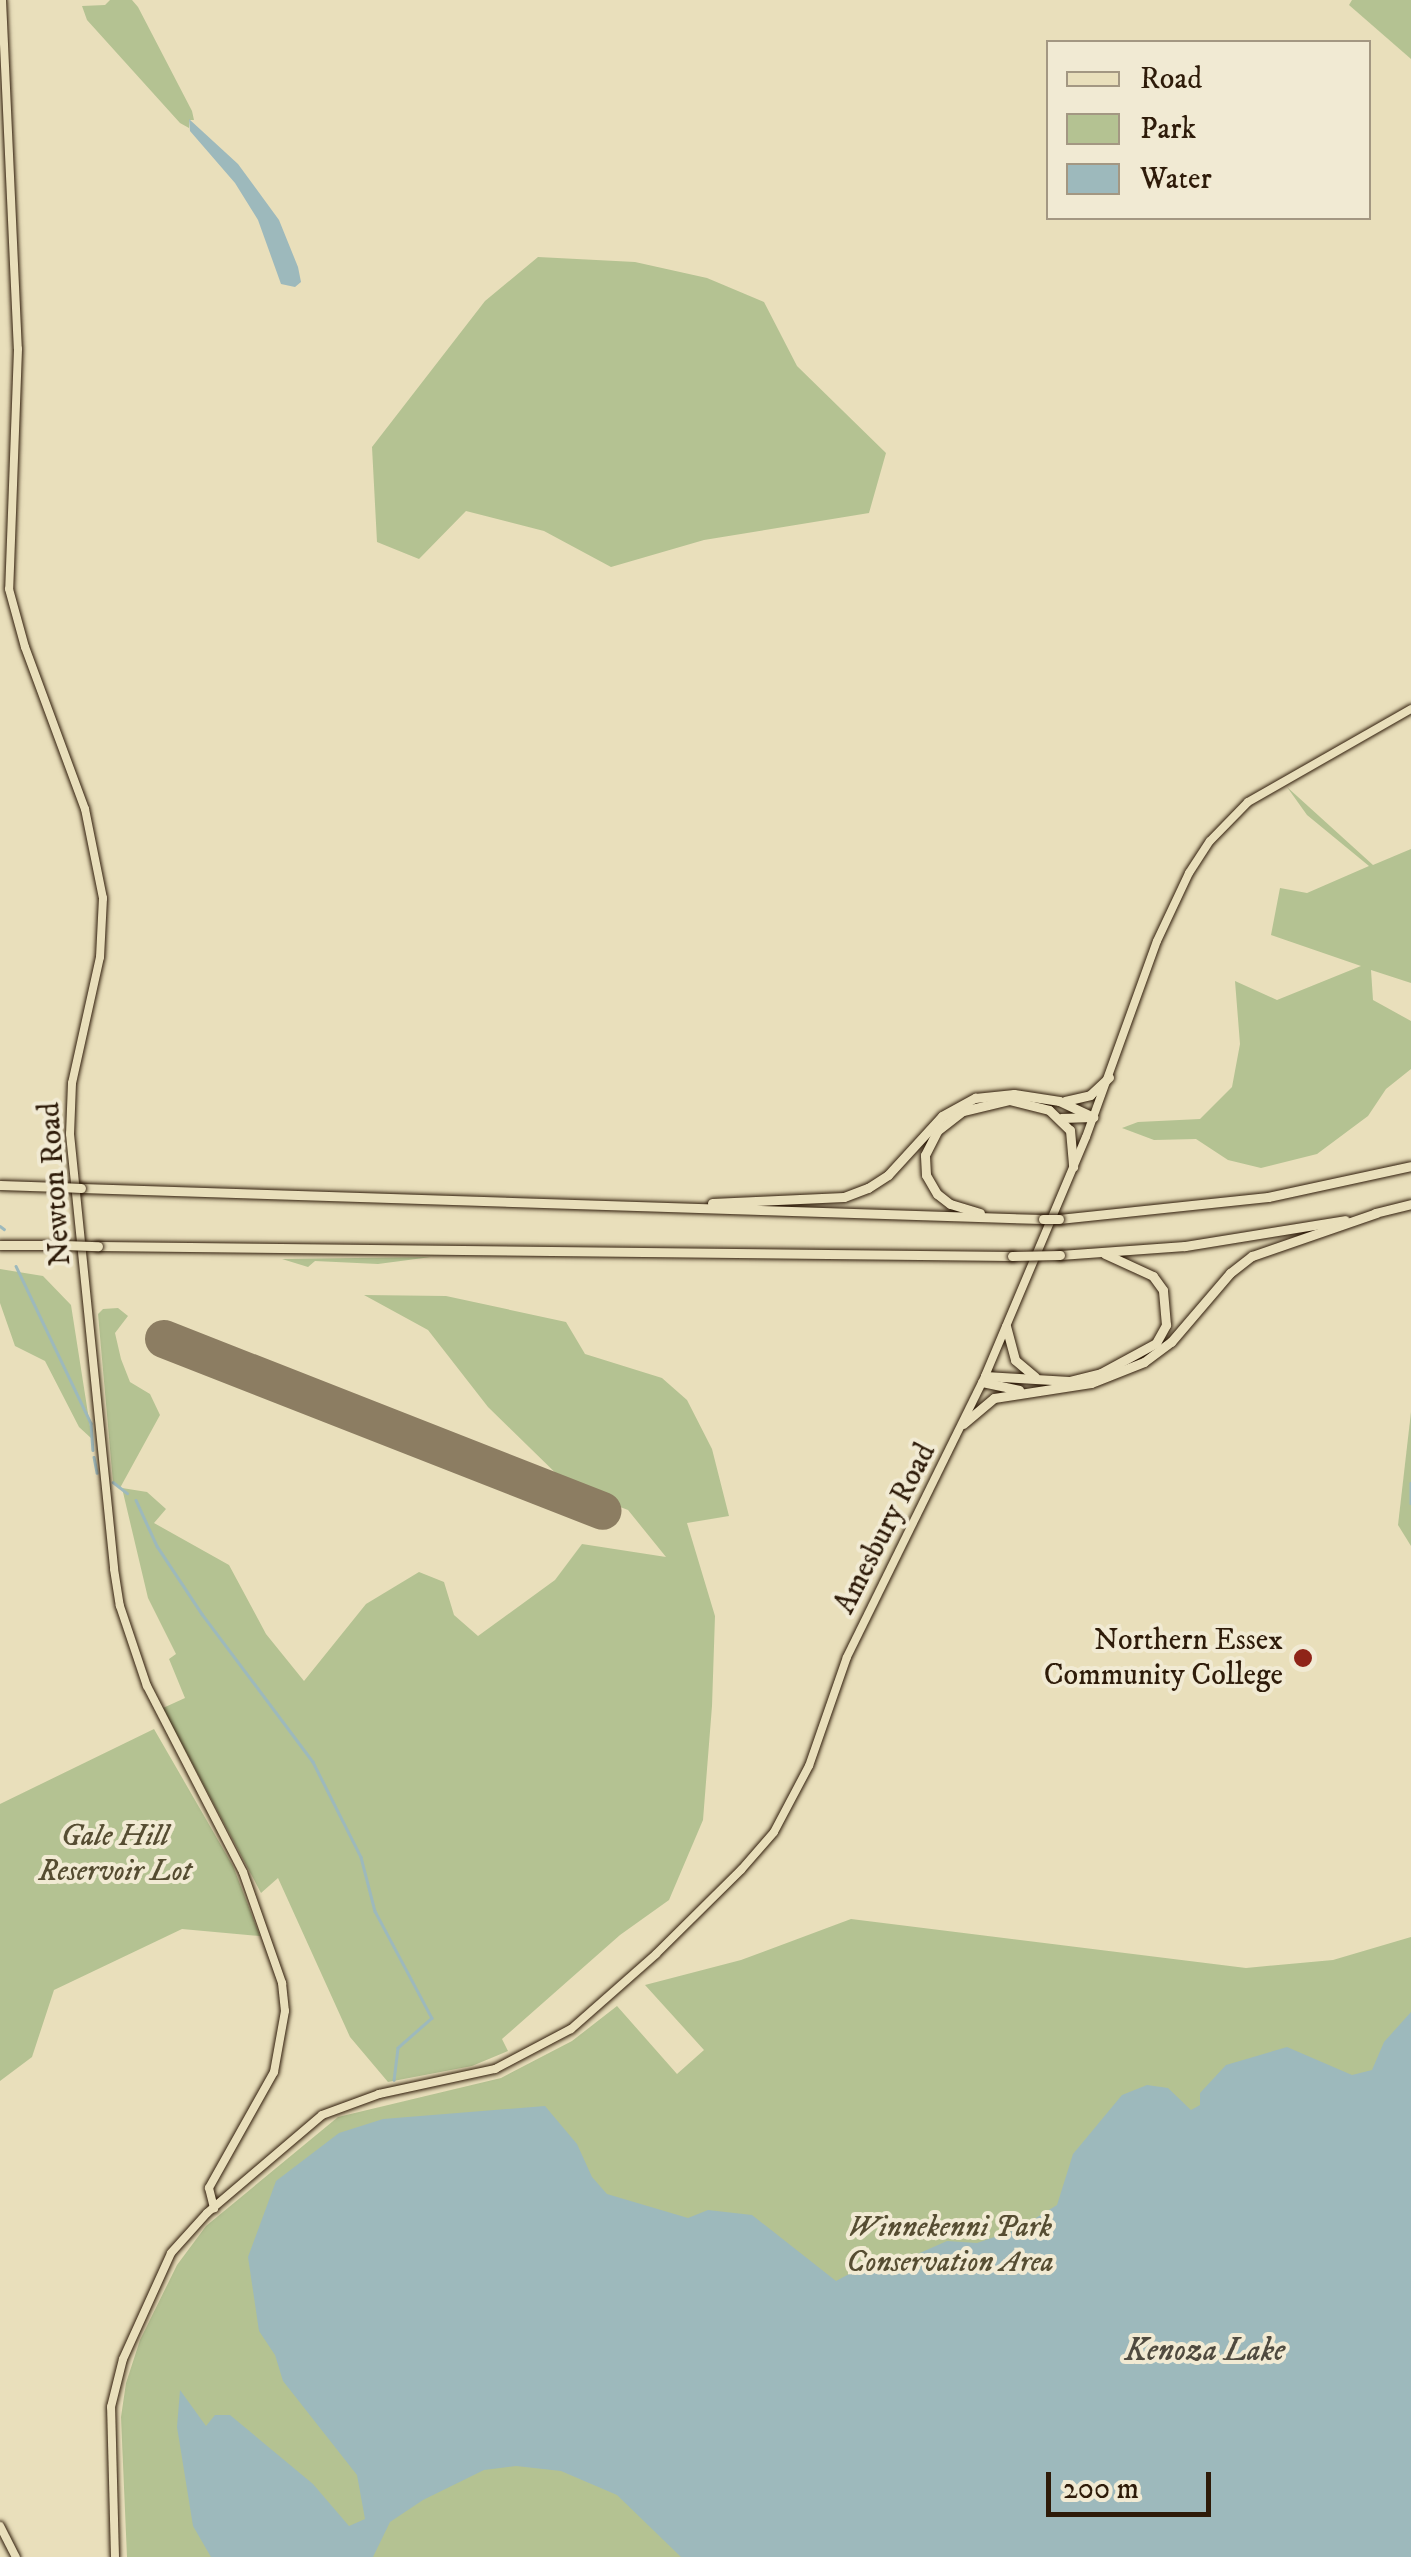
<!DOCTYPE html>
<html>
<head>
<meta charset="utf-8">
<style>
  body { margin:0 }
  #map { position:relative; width:1411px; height:2557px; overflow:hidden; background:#e9dfbb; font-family:"IM FELL DW Pica",serif }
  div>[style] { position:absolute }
  .green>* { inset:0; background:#b4c292 }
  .water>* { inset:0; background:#9db9bc }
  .stream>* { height:2.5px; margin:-1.25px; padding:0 1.25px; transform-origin:1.25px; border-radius:1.25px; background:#9db9bc }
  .runway>* { height:38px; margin:-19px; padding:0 19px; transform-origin:19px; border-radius:19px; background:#8c7d62 }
  .roads { filter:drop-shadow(0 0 2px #2e1b09) drop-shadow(0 0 2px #2e1b09) }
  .major>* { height:8px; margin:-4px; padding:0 4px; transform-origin:4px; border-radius:4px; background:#e9dfbb }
  .highway>* { height:9px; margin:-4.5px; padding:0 4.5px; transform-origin:4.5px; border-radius:4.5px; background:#e9dfbb }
  .bridges { filter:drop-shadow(0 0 2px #2e1b09) drop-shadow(0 0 2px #2e1b09) }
  .highway-bridge>* { height:9px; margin:-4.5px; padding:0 4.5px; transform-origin:4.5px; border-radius:4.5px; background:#e9dfbb }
  .dots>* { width:28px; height:28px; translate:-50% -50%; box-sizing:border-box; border:5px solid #f1ead3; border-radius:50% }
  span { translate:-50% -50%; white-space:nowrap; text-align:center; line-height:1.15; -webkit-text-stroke:8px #f1ead3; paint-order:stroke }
  .street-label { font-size:30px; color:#2e1b09 }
  .poi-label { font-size:30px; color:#2e1b09 }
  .right { translate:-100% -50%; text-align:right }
  .park-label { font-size:30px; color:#564d32; font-style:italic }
  .water-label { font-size:32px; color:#4f4a3f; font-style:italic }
  .legend { position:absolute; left:1046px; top:40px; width:325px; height:180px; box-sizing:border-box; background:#f1ead3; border:2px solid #a39782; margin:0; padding:12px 18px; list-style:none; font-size:30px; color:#2e1b09 }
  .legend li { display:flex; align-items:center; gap:20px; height:50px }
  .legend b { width:50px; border:2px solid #a39782 }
  .scale { position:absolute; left:1046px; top:2472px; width:165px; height:45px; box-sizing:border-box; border:5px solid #2e1b09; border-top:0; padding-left:12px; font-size:30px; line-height:35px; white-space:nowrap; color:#2e1b09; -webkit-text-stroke:8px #f1ead3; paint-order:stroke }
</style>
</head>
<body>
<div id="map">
  <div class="green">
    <div style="clip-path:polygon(110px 0,132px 0,138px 7px,192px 111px,194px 120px,189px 120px,189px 128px,180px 123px,87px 20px,82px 6px,105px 5px)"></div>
    <div style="clip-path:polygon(1352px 0,1411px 0,1411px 59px,1349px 5px)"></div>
    <div style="clip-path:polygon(538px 257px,635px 262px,707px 278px,764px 302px,797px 366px,886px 453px,869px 513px,704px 540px,611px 567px,544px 531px,466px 511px,419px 559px,377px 542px,372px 447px,485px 301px)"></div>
    <div style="clip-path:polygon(1287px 787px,1373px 865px,1411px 849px,1411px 983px,1371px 970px,1373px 1000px,1411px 1021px,1411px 1069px,1386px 1089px,1368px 1116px,1317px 1154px,1261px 1168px,1228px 1160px,1196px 1139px,1154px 1140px,1122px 1128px,1138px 1122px,1200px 1119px,1232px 1087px,1240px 1044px,1235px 981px,1277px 1000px,1361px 966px,1271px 935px,1280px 888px,1307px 893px,1369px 866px,1307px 815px)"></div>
    <div style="clip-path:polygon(431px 1257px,378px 1264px,315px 1261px,308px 1267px,282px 1259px)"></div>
    <div style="clip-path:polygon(0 1269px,43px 1276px,71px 1305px,92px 1439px,79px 1427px,45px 1361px,15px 1346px,0 1303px)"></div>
    <div style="clip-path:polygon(364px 1295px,446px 1296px,566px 1322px,585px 1354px,662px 1378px,687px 1400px,712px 1449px,729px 1516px,687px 1523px,715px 1616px,712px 1706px,703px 1820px,669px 1900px,620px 1935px,502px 2039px,508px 2051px,472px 2066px,388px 2082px,350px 2037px,278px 1878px,261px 1893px,163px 1708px,185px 1698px,169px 1659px,176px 1654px,148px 1598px,122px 1488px,147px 1492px,166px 1509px,154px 1523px,229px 1565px,266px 1634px,304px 1681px,366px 1604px,419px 1572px,444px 1582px,454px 1615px,478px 1636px,555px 1580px,582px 1544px,666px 1557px,628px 1510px,571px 1488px,488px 1407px,428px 1330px)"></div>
    <div style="clip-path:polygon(118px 1308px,128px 1316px,115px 1333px,121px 1359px,130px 1382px,150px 1394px,160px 1415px,120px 1488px,113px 1482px,98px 1314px,103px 1309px)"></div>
    <div style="clip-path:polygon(1411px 1412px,1411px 1546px,1398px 1525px)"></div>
    <div style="clip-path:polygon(154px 1729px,233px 1866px,260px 1936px,182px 1929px,54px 1990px,32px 2057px,0 2081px,0 1804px)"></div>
    <div style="clip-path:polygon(851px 1919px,1246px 1968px,1333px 1960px,1411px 1937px,1411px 2557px,127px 2557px,121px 2417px,126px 2383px,140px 2340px,177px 2265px,206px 2226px,338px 2117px,501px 2078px,572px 2041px,617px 2006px,677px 2074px,704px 2050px,645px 1985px,741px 1960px)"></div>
  </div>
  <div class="water">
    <div style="clip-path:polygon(189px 119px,238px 164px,279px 220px,298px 267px,301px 282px,295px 287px,281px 284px,258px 220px,235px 183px,190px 131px)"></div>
    <div style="clip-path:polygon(1411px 2012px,1411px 2557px,681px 2557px,617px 2495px,561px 2471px,516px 2466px,484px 2470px,423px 2500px,390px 2522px,373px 2557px,211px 2557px,193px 2526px,177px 2427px,180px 2390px,206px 2426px,215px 2415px,230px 2415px,313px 2484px,349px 2526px,365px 2519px,357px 2475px,283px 2381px,275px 2355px,259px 2331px,248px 2257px,276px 2181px,339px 2133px,383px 2119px,545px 2106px,577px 2144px,592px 2177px,607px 2194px,688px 2218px,708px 2210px,752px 2215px,836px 2281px,864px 2266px,888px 2267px,947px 2241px,977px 2243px,1018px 2229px,1057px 2205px,1073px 2154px,1122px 2095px,1147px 2085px,1168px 2088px,1191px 2110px,1200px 2105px,1200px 2093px,1226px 2065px,1287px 2047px,1352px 2075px,1372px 2070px,1384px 2042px)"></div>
  </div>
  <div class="stream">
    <div style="left:0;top:1226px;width:5px;rotate:37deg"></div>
    <div style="left:16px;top:1266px;width:174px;rotate:64.5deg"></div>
    <div style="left:91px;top:1423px;width:27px;rotate:86deg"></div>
    <div style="left:94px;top:1457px;width:16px;rotate:79deg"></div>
    <div style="left:113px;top:1482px;width:18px;rotate:38deg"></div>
    <div style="left:1411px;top:1483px;width:20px;rotate:90deg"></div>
    <div style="left:136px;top:1500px;width:51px;rotate:65.5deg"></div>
    <div style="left:157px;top:1546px;width:82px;rotate:56.5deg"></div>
    <div style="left:202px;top:1614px;width:185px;rotate:53.1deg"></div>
    <div style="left:313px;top:1762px;width:106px;rotate:63.2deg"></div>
    <div style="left:361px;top:1857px;width:56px;rotate:75.5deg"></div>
    <div style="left:375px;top:1911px;width:121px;rotate:62deg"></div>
    <div style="left:432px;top:2018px;width:45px;rotate:138.6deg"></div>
    <div style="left:398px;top:2048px;width:32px;rotate:97deg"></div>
  </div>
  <div class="runway">
    <div style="left:164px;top:1339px;width:471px;rotate:21.4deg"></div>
  </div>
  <div class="roads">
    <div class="major">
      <div style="left:2px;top:0;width:349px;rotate:87.4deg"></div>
      <div style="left:18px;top:349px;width:240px;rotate:92.1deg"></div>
      <div style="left:9px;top:589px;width:60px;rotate:74.6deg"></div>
      <div style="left:25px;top:647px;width:173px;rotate:69.7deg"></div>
      <div style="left:85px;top:809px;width:91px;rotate:78.6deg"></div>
      <div style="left:103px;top:898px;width:59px;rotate:92.9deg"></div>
      <div style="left:100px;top:957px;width:129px;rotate:102.5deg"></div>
      <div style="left:72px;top:1083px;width:51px;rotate:92.2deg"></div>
      <div style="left:70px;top:1134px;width:437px;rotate:84.2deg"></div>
      <div style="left:114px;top:1569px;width:37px;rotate:81deg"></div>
      <div style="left:120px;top:1606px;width:84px;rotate:71.4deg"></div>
      <div style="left:147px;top:1686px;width:209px;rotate:62.7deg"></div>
      <div style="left:243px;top:1872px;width:118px;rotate:70.6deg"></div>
      <div style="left:282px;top:1983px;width:28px;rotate:84deg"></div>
      <div style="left:285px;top:2011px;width:62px;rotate:100.2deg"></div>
      <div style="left:274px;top:2072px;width:133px;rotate:119.3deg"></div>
      <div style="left:209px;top:2188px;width:21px;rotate:76deg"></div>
      <div style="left:0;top:2526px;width:35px;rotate:63deg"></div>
      <div style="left:115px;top:2557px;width:150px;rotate:-91.5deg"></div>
      <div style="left:111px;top:2407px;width:49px;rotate:-76deg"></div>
      <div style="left:123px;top:2359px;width:116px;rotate:-65.6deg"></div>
      <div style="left:171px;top:2253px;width:54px;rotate:-48deg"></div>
      <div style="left:207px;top:2213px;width:151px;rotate:-40.4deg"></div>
      <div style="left:322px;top:2115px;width:61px;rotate:-20.2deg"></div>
      <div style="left:379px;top:2094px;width:119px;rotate:-12.2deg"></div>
      <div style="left:495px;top:2069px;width:86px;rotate:-27.8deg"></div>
      <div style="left:571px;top:2029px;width:113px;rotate:-41.4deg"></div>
      <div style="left:656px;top:1954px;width:120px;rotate:-44.7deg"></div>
      <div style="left:741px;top:1870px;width:50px;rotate:-49deg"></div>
      <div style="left:774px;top:1832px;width:75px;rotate:-62.1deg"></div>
      <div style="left:809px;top:1766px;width:115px;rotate:-70.8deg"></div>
      <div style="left:847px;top:1657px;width:313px;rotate:-63.8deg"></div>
      <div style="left:985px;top:1376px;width:259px;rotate:-67.1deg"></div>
      <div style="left:1086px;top:1137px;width:208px;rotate:-70.1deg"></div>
      <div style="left:1157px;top:941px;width:75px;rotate:-64.8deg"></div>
      <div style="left:1189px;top:873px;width:38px;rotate:-57deg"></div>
      <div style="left:1210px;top:841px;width:54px;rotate:-45.7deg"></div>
      <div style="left:1248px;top:802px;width:188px;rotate:-29.7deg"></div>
    </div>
    <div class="highway">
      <div style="left:1065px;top:1101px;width:26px;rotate:-13deg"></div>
      <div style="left:1090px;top:1095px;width:26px;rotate:-43deg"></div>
      <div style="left:1061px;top:1118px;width:32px;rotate:-2deg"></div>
      <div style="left:0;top:1185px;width:60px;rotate:1.9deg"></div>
      <div style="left:81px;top:1188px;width:962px;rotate:1.85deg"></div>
      <div style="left:712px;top:1203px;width:132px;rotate:-2.6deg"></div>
      <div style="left:844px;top:1197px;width:26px;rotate:-21deg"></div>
      <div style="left:868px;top:1188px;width:24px;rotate:-33deg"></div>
      <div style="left:888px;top:1175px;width:80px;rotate:-47.5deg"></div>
      <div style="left:942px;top:1116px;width:38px;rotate:-29deg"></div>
      <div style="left:975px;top:1098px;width:39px;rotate:-6deg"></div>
      <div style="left:1014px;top:1094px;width:46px;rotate:8.8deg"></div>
      <div style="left:1059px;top:1101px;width:38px;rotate:25deg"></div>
      <div style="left:980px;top:1213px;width:31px;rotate:-163deg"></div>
      <div style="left:950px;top:1204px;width:16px;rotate:-142deg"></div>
      <div style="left:937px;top:1194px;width:22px;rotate:-120deg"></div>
      <div style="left:926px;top:1175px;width:20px;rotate:-93deg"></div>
      <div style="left:925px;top:1155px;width:27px;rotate:-63deg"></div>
      <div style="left:937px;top:1131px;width:33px;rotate:-38deg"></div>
      <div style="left:963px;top:1111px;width:47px;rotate:-13.4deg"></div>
      <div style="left:1009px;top:1100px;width:41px;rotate:14deg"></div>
      <div style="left:1049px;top:1110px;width:29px;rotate:44deg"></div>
      <div style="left:1070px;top:1130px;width:37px;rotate:85deg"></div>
      <div style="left:1375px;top:1213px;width:37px;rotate:-14deg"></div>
      <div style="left:1059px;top:1219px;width:210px;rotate:-6deg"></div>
      <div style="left:1268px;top:1197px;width:146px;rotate:-12.2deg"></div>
      <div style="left:0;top:1245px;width:64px"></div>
      <div style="left:98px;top:1246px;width:914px;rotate:0.63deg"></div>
      <div style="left:1060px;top:1255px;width:125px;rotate:-4.1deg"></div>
      <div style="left:1185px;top:1246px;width:162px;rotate:-9.2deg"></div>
      <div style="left:1006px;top:1326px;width:35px;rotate:75deg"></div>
      <div style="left:1015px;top:1360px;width:26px;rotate:40deg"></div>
      <div style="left:985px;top:1376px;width:84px;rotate:3.4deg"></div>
      <div style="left:1069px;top:1381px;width:33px;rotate:-14deg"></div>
      <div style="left:1101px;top:1373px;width:63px;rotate:-28.6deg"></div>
      <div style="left:1156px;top:1343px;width:21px;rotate:-61deg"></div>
      <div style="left:1166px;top:1325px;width:35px;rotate:-95deg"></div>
      <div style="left:1163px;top:1290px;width:17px;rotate:-126deg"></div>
      <div style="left:1153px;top:1276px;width:53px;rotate:-155.4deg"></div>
      <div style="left:982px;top:1382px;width:38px;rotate:12deg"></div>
      <div style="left:963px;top:1424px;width:40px;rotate:-40deg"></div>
      <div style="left:994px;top:1398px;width:98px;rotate:-8.8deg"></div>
      <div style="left:1091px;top:1383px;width:57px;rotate:-21.6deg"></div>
      <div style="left:1144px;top:1362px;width:34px;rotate:-37deg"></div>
      <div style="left:1171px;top:1342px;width:91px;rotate:-49.5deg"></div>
      <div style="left:1230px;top:1273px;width:28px;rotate:-38deg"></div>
      <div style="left:1252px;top:1256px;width:131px;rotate:-19.1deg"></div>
    </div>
  </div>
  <div class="bridges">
    <div class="highway-bridge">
      <div style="left:60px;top:1187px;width:21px;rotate:3deg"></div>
      <div style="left:1043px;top:1219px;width:16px"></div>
      <div style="left:64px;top:1245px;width:34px;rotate:2deg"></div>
      <div style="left:1012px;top:1256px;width:48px;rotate:-1.2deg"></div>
    </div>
  </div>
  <div class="dots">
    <div style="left:1303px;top:1658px;background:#8f2418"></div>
  </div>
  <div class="street-label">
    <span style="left:56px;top:1184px;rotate:-94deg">Newton Road</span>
    <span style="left:886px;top:1529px;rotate:-63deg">Amesbury Road</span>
  </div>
  <div class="poi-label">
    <span class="right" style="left:1283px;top:1658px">Northern Essex<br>Community College</span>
  </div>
  <div class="park-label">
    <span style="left:115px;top:1854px">Gale Hill<br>Reservoir Lot</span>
    <span style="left:950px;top:2245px">Winnekenni Park<br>Conservation Area</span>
  </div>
  <div class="water-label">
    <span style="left:1205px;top:2351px">Kenoza Lake</span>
  </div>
  <ul class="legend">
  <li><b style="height:12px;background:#e9dfbb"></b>Road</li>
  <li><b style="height:28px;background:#b4c292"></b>Park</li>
  <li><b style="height:28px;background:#9db9bc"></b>Water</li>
  </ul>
  <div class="scale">200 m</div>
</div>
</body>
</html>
